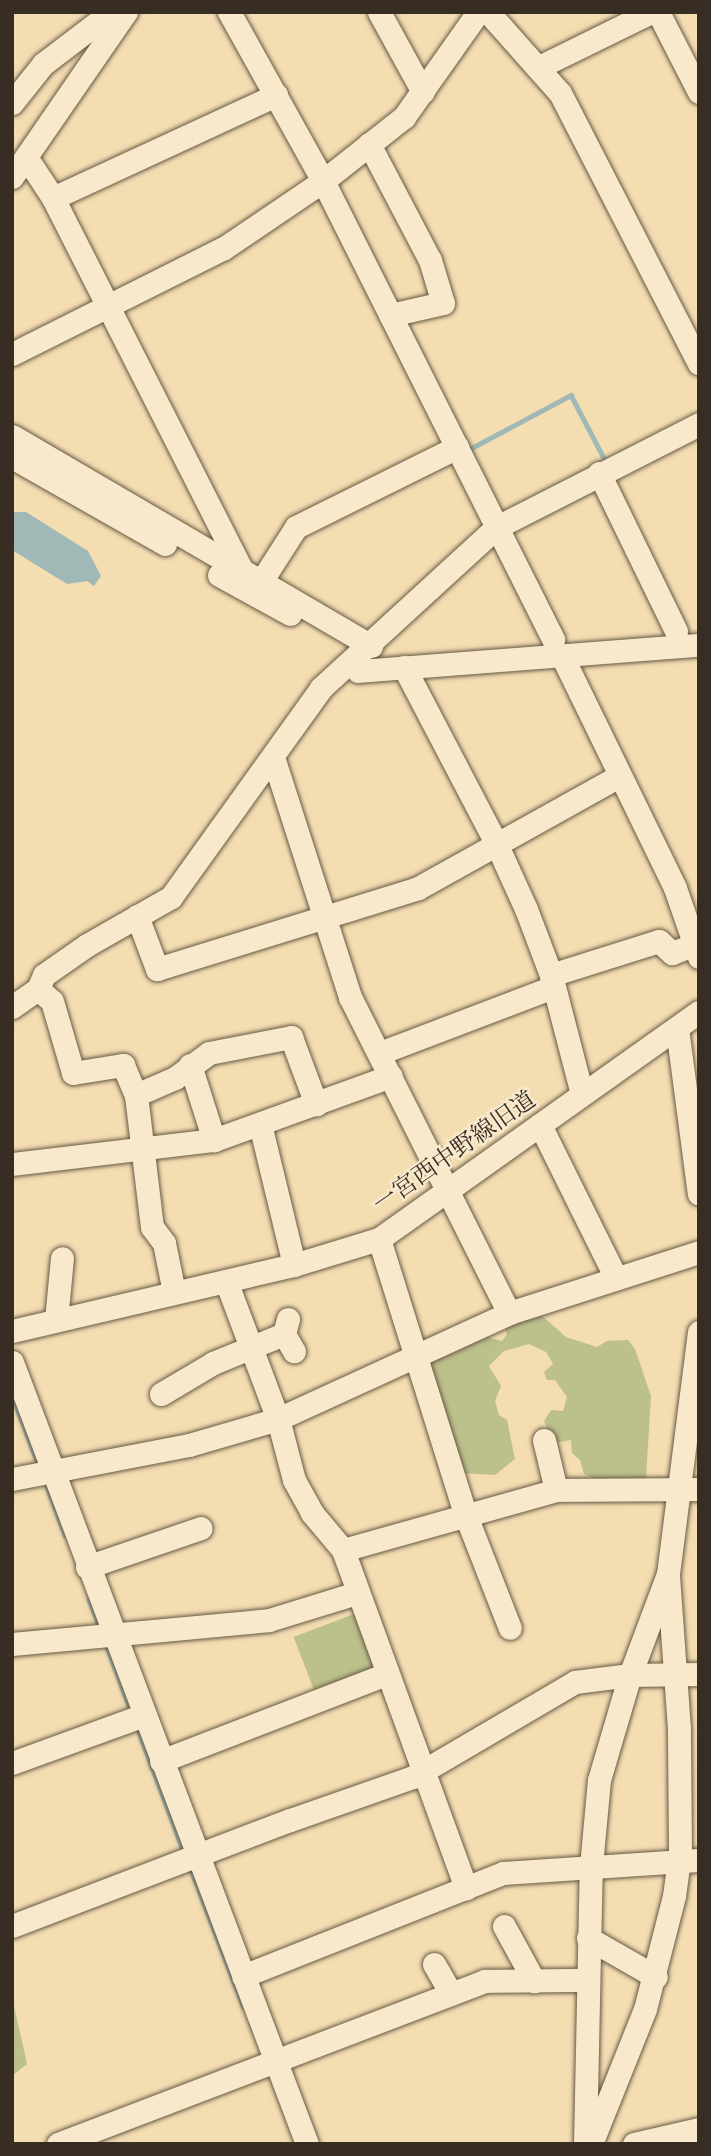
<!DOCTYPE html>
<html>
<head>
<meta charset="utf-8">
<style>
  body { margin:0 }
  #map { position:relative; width:711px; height:2156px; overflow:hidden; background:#f4ddb1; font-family:"IM FELL DW Pica","Noto Serif JP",serif }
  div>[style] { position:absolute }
  .green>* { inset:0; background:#bcc08b; transform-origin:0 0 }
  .water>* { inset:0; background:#a0b9b6 }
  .stream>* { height:4.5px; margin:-2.25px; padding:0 2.25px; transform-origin:2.25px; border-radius:2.25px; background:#a0b9b6 }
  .roads { filter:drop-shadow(0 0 2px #665946) drop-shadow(0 0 2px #665946) }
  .minor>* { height:23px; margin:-11.5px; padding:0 11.5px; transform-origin:11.5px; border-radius:11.5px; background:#f8e9cc }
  span { translate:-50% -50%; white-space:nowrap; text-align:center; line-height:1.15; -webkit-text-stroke:5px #f8e9cc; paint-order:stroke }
  .street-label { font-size:24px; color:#372d22 }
  .frame { position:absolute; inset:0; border:14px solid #372d22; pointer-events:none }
</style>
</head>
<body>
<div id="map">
  <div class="green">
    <div style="clip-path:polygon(540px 1314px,566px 1337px,597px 1347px,607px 1341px,628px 1340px,635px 1349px,651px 1396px,646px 1479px,607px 1484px,584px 1474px,580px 1460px,572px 1453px,571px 1440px,553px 1443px,544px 1421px,551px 1410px,563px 1411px,567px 1397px,555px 1380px,547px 1380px,544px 1372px,553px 1364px,546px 1352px,529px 1344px,504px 1351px,489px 1366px,501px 1386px,495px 1401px,499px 1415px,507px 1420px,515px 1459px,495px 1475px,459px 1473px,423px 1361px,480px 1327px,490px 1338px,502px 1341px,507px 1334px,504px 1325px)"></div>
    <div style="left:359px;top:1612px;width:67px;height:70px;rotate:69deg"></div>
    <div style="clip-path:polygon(12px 1997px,27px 2064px,12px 2076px)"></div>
  </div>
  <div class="water">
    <div style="clip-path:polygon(12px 512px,26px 512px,88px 551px,101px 576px,94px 586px,87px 581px,67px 584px,12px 550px)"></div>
  </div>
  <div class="stream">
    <div style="left:466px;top:451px;width:119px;rotate:-28.1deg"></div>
    <div style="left:571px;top:395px;width:76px;rotate:62.4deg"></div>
    <div style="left:12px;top:1395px;width:76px;rotate:69.2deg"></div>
    <div style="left:45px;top:1481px;width:58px;rotate:69.7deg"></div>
    <div style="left:89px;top:1599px;width:33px;rotate:69deg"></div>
    <div style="left:105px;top:1641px;width:76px;rotate:69.9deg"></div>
    <div style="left:137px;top:1727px;width:134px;rotate:69.5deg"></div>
    <div style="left:190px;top:1867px;width:149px;rotate:69.1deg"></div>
  </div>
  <div class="roads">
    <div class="minor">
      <div style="left:229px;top:12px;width:193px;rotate:60.9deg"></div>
      <div style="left:323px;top:181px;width:513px;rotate:63.33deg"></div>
      <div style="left:379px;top:12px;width:91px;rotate:61.2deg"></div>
      <div style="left:488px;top:12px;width:108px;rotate:48.4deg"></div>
      <div style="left:560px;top:93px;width:304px;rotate:62.8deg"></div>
      <div style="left:658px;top:12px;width:90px;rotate:62.9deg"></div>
      <div style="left:539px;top:67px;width:125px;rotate:-26.2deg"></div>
      <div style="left:12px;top:103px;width:50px;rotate:-51.5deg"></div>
      <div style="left:43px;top:64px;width:86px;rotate:-37.4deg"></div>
      <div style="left:369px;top:144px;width:131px;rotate:62.3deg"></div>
      <div style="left:430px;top:260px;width:45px;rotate:73.2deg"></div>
      <div style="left:443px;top:303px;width:54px;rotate:167.2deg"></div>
      <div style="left:26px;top:157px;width:49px;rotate:56.6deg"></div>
      <div style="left:53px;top:198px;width:416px;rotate:63.1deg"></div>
      <div style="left:12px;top:177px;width:201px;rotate:-55.4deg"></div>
      <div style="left:53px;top:198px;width:246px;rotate:-24.8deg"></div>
      <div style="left:12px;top:354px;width:237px;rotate:-26.6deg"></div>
      <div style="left:224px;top:248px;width:120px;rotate:-34.1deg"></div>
      <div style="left:323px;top:181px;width:103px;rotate:-38.3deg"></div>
      <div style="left:404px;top:117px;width:128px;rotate:-54.8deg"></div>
      <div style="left:12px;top:436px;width:416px;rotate:30.3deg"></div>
      <div style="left:12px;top:457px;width:176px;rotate:29.6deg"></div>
      <div style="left:599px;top:473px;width:176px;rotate:64deg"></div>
      <div style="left:219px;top:575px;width:81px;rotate:28.8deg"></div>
      <div style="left:262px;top:580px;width:63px;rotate:-57.3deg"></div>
      <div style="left:296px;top:527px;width:180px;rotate:-26.4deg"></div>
      <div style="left:562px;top:656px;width:258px;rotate:64deg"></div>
      <div style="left:675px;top:888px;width:73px;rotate:70.8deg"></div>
      <div style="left:404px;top:667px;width:199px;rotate:62.4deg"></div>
      <div style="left:496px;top:843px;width:72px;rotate:65.6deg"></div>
      <div style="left:526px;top:909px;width:71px;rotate:69.3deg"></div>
      <div style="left:551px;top:975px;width:123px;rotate:75.4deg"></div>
      <div style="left:358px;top:671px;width:342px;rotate:-4.4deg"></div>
      <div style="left:273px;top:757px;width:252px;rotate:72.2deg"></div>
      <div style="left:350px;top:997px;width:354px;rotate:63.3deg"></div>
      <div style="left:137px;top:916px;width:57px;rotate:69.3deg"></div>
      <div style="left:157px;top:969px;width:273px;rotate:-17.2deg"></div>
      <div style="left:418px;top:888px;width:230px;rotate:-29.1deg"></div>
      <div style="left:551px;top:975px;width:113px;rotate:-17.5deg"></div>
      <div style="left:659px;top:941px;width:18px;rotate:43deg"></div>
      <div style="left:672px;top:953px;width:26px;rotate:-21deg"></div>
      <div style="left:38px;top:989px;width:18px;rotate:41deg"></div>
      <div style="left:52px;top:1001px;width:75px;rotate:73.7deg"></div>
      <div style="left:73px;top:1073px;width:51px;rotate:-9.1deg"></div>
      <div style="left:123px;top:1065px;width:33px;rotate:67deg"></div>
      <div style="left:136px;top:1095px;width:133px;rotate:83.1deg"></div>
      <div style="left:152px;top:1227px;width:20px;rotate:53deg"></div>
      <div style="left:164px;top:1243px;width:50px;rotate:78.5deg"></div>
      <div style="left:12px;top:1007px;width:32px;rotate:-35deg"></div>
      <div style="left:38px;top:989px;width:15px;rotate:-67deg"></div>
      <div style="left:44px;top:975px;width:52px;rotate:-34.9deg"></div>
      <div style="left:87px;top:945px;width:97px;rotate:-29.7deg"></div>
      <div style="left:171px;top:897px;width:257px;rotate:-54.3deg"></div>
      <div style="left:321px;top:688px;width:239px;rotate:-42.5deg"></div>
      <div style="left:497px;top:527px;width:227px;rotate:-27deg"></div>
      <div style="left:677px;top:1028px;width:167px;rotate:82.5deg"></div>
      <div style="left:380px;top:1053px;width:185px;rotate:-20.9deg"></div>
      <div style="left:190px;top:1065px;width:79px;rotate:72.3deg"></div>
      <div style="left:136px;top:1095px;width:43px;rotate:-23.6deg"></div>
      <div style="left:175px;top:1078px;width:42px;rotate:-36.3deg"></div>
      <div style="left:209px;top:1053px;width:84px;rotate:-11deg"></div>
      <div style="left:291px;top:1037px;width:72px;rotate:69.5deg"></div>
      <div style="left:260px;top:1124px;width:145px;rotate:76.4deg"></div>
      <div style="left:540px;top:1125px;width:171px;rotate:63.6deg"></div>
      <div style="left:12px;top:1164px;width:203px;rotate:-6.8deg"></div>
      <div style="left:214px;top:1140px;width:188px;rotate:-19.9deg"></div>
      <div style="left:379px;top:1239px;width:290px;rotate:72.6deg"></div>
      <div style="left:466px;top:1516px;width:120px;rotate:68.6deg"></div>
      <div style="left:226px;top:1281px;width:147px;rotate:69.4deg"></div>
      <div style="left:278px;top:1419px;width:63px;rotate:75.3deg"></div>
      <div style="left:294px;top:1480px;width:38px;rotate:61deg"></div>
      <div style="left:312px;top:1513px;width:48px;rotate:50deg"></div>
      <div style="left:343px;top:1550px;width:360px;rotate:70deg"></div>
      <div style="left:288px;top:1319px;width:16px;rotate:105deg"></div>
      <div style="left:284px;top:1334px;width:20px;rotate:60deg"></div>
      <div style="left:56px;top:1320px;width:62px;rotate:-84.5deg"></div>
      <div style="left:12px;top:1331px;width:290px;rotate:-13.2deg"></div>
      <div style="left:294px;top:1265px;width:89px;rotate:-17deg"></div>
      <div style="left:379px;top:1239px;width:392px;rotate:-35.4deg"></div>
      <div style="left:12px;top:1362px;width:836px;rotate:69.33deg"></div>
      <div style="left:161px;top:1394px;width:61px;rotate:-30.8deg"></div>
      <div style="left:213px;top:1363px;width:77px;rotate:-22.2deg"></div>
      <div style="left:544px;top:1440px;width:51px;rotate:76.5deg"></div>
      <div style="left:12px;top:1479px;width:180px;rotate:-10.9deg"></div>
      <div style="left:189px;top:1445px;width:93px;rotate:-16.3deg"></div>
      <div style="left:278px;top:1419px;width:254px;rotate:-24.6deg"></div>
      <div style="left:509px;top:1313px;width:200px;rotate:-17.8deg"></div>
      <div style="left:343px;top:1550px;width:221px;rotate:-15.7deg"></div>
      <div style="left:556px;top:1490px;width:143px;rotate:-0.4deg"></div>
      <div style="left:87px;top:1567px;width:120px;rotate:-18.9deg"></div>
      <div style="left:12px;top:1644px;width:258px;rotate:-5.3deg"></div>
      <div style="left:269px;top:1620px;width:92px;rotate:-17.1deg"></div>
      <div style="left:161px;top:1761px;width:242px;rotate:-21.1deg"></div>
      <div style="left:12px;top:1763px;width:140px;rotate:-20deg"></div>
      <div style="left:12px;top:1926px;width:298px;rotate:-20.9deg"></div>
      <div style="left:290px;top:1820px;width:130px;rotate:-19.3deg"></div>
      <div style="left:413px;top:1777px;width:188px;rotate:-30.4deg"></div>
      <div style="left:575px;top:1682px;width:55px;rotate:-7.3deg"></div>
      <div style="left:630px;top:1675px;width:69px;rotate:-0.8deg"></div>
      <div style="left:504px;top:1926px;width:63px;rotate:61.4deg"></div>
      <div style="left:588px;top:1938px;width:78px;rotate:29.8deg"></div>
      <div style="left:434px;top:1964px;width:34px;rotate:60deg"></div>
      <div style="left:243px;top:1976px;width:280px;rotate:-21.6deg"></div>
      <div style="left:503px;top:1873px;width:196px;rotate:-3.8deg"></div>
      <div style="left:58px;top:2144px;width:456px;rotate:-20.9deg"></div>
      <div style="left:484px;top:1981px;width:103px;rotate:-0.6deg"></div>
      <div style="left:585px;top:2144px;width:278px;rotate:-88.8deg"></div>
      <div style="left:591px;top:1866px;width:86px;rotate:-84.7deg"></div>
      <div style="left:599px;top:1780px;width:109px;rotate:-73.6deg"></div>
      <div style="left:630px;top:1675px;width:108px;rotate:-69.4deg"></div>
      <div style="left:591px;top:2144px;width:145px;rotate:-68.2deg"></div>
      <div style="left:645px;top:2009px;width:117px;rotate:-75.6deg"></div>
      <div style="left:674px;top:1896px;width:44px;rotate:-82.2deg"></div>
      <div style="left:680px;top:1852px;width:123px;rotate:-90.5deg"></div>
      <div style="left:679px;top:1729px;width:155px;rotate:-94.1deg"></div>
      <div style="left:668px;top:1574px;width:244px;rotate:-82.7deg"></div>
      <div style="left:634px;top:2144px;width:67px;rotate:-13deg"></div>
    </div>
  </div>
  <div class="street-label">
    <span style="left:455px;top:1153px;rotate:-35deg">一宮西中野線旧道</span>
  </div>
  <div class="frame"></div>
</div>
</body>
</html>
